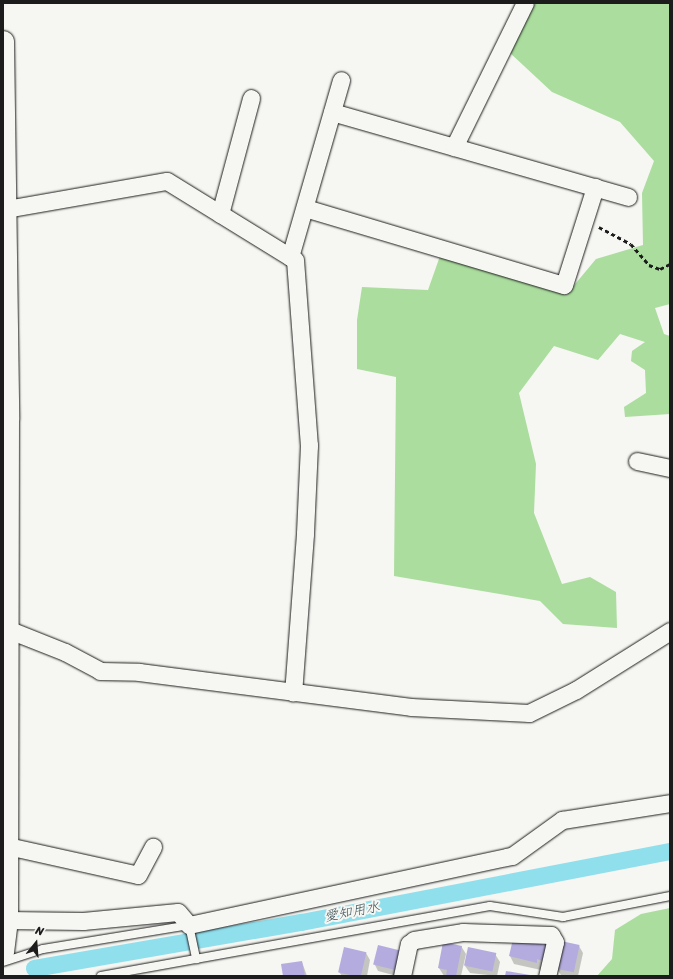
<!DOCTYPE html>
<html>
<head>
<meta charset="utf-8">
<style>
  body { margin:0 }
  #map { position:relative; width:673px; height:979px; overflow:hidden; background:#f6f6f2; font-family:Sriracha,"Klee One",sans-serif }
  div>[style] { position:absolute }
  .green>* { inset:0; background:#abdd9e }
  .shadow>* { inset:0; background:#0003 }
  .canal>* { height:17px; margin:-8.5px; padding:0 8.5px; transform-origin:8.5px; border-radius:8.5px; background:#90dfed }
  .building>* { inset:0; background:#b4acde; transform-origin:0 0 }
  .path>* { height:2.5px; margin-top:-1.25px; transform-origin:0; background:repeating-linear-gradient(90deg,#1c1c1c 0 4px,transparent 0 7px) }
  .roads { filter:drop-shadow(0 0 1px #1c1c1c) drop-shadow(0 0 1px #1c1c1c) }
  .service>* { height:8px; margin:-4px; padding:0 4px; transform-origin:4px; border-radius:4px; background:#f6f6f2 }
  .minor>* { height:17px; margin:-8.5px; padding:0 8.5px; transform-origin:8.5px; border-radius:8.5px; background:#f6f6f2 }
  .primary>* { height:22px; margin:-11px; padding:0 11px; transform-origin:11px; border-radius:11px; background:#f6f6f2 }
  span { translate:-50% -50%; white-space:nowrap; text-align:center; line-height:1.15; -webkit-text-stroke:4px #f6f6f2; paint-order:stroke }
  .water-label { font-size:14px; color:#3f565b; font-style:italic }
  .frame { position:absolute; inset:0; border:4px solid #1c1c1c; pointer-events:none }
  .north { position:absolute; left:16px; top:923px; width:40px; height:40px; -webkit-text-stroke:3px #f6f6f2; paint-order:stroke; rotate:17deg; font-size:11px; font-weight:700; line-height:16px; text-align:center; color:#1c1c1c }
  .north::after { content:''; display:block; margin:auto; width:14px; height:18px; background:#1c1c1c; clip-path:polygon(50% 0,100% 100%,50% 72%,0 100%) }
</style>
</head>
<body>
<div id="map">
  <div class="green">
    <div style="clip-path:polygon(534px 3px,670px 3px,670px 304px,655px 308px,664px 334px,670px 336px,670px 414px,625px 417px,624px 407px,646px 393px,645px 370px,631px 361px,632px 351px,645px 342px,620px 334px,598px 360px,554px 346px,519px 393px,536px 464px,534px 513px,562px 584px,590px 577px,616px 592px,617px 628px,563px 624px,540px 601px,394px 576px,396px 377px,357px 369px,357px 320px,362px 287px,428px 290px,440px 256px,566px 295px,596px 259px,643px 245px,642px 193px,654px 161px,620px 122px,552px 92px,509px 52px)"></div>
    <div style="clip-path:polygon(670px 908px,670px 976px,597px 976px,612px 959px,615px 930px,641px 914px)"></div>
  </div>
  <div class="shadow">
    <div style="clip-path:polygon(461px 946px,466px 954px,461px 976px,444px 976px,439px 968px)"></div>
    <div style="clip-path:polygon(547px 946px,541px 970px,514px 964px,510px 956px)"></div>
    <div style="clip-path:polygon(579px 946px,583px 953px,578px 976px,561px 975px,556px 968px)"></div>
    <div style="clip-path:polygon(401px 952px,397px 976px,378px 971px,374px 963px)"></div>
    <div style="clip-path:polygon(366px 953px,370px 960px,367px 976px,342px 976px,339px 972px)"></div>
    <div style="clip-path:polygon(495px 954px,500px 962px,497px 976px,470px 973px,465px 966px)"></div>
    <div style="clip-path:polygon(302px 962px,307px 976px,284px 976px)"></div>
  </div>
  <div class="canal">
    <div style="left:34px;top:968px;width:271px;rotate:-9.8deg"></div>
    <div style="left:301px;top:922px;width:376px;rotate:-10.9deg"></div>
  </div>
  <div class="building">
    <div style="clip-path:polygon(513px 939px,547px 945px,543px 961px,537px 959px,537px 963px,509px 956px)"></div>
    <div style="left:561px;top:941px;width:19px;height:28px;rotate:12deg"></div>
    <div style="clip-path:polygon(443px 942px,462px 946px,456px 976px,446px 976px,447px 970px,438px 968px)"></div>
    <div style="left:378px;top:945px;width:25px;height:20px;rotate:14deg"></div>
    <div style="left:344px;top:947px;width:23px;height:26px;rotate:13deg"></div>
    <div style="left:468px;top:947px;width:29px;height:19px;rotate:12deg"></div>
    <div style="clip-path:polygon(302px 961px,305px 976px,283px 976px,281px 964px)"></div>
    <div style="clip-path:polygon(506px 971px,530px 975px,530px 976px,505px 976px)"></div>
  </div>
  <div class="path">
    <div style="left:599px;top:227px;width:36px;rotate:28deg"></div>
    <div style="left:631px;top:244px;width:28px;rotate:49deg"></div>
    <div style="left:649px;top:265px;width:12px;rotate:20deg"></div>
    <div style="left:660px;top:269px;width:11px;rotate:-27deg"></div>
  </div>
  <div class="roads">
    <div class="service">
      <div style="left:3px;top:962px;width:42px;rotate:-18deg"></div>
      <div style="left:43px;top:949px;width:148px;rotate:-9.3deg"></div>
      <div style="left:189px;top:925px;width:35px;rotate:78deg"></div>
      <div style="left:101px;top:976px;width:395px;rotate:-10.2deg"></div>
      <div style="left:490px;top:906px;width:74px;rotate:8.6deg"></div>
      <div style="left:563px;top:917px;width:109px;rotate:-11.1deg"></div>
    </div>
    <div class="minor">
      <div style="left:332px;top:112px;width:308px;rotate:16deg"></div>
      <div style="left:454px;top:147px;width:161px;rotate:-63.8deg"></div>
      <div style="left:305px;top:208px;width:270px;rotate:16.6deg"></div>
      <div style="left:564px;top:285px;width:103px;rotate:-72.4deg"></div>
      <div style="left:6px;top:209px;width:163px;rotate:-9.9deg"></div>
      <div style="left:167px;top:181px;width:150px;rotate:31.7deg"></div>
      <div style="left:295px;top:260px;width:186px;rotate:85.7deg"></div>
      <div style="left:309px;top:445px;width:89px;rotate:92.6deg"></div>
      <div style="left:305px;top:534px;width:159px;rotate:94.3deg"></div>
      <div style="left:220px;top:214px;width:120px;rotate:-75deg"></div>
      <div style="left:290px;top:257px;width:184px;rotate:-73.9deg"></div>
      <div style="left:637px;top:461px;width:34px;rotate:12deg"></div>
      <div style="left:7px;top:629px;width:62px;rotate:21.6deg"></div>
      <div style="left:65px;top:652px;width:40px;rotate:28deg"></div>
      <div style="left:100px;top:671px;width:39px;rotate:1deg"></div>
      <div style="left:139px;top:672px;width:274px;rotate:7.3deg"></div>
      <div style="left:411px;top:707px;width:118px;rotate:2.9deg"></div>
      <div style="left:529px;top:713px;width:52px;rotate:-26.1deg"></div>
      <div style="left:576px;top:690px;width:111px;rotate:-32.1deg"></div>
      <div style="left:3px;top:845px;width:138px;rotate:12.5deg"></div>
      <div style="left:138px;top:875px;width:32px;rotate:-62deg"></div>
      <div style="left:7px;top:920px;width:76px;rotate:0.8deg"></div>
      <div style="left:83px;top:921px;width:95px;rotate:-5.4deg"></div>
      <div style="left:178px;top:912px;width:17px;rotate:50deg"></div>
      <div style="left:189px;top:925px;width:330px;rotate:-12.1deg"></div>
      <div style="left:512px;top:856px;width:62px;rotate:-35.8deg"></div>
      <div style="left:562px;top:820px;width:109px;rotate:-8.9deg"></div>
      <div style="left:402px;top:976px;width:33px;rotate:-78deg"></div>
      <div style="left:409px;top:944px;width:6px;rotate:-39deg"></div>
      <div style="left:414px;top:940px;width:50px;rotate:-9.3deg"></div>
      <div style="left:463px;top:932px;width:88px;rotate:2deg"></div>
      <div style="left:551px;top:935px;width:8px;rotate:60deg"></div>
      <div style="left:555px;top:942px;width:35px;rotate:103deg"></div>
    </div>
    <div class="primary">
      <div style="left:3px;top:42px;width:377px;rotate:89.2deg"></div>
      <div style="left:8px;top:419px;width:501px;rotate:90.11deg"></div>
      <div style="left:7px;top:920px;width:32px;rotate:97deg"></div>
    </div>
  </div>
  <div class="water-label">
    <span style="left:352px;top:912px;rotate:-11deg">愛知用水</span>
  </div>
  <div class="frame"></div>
  <div class="north">N</div>
</div>
</body>
</html>
